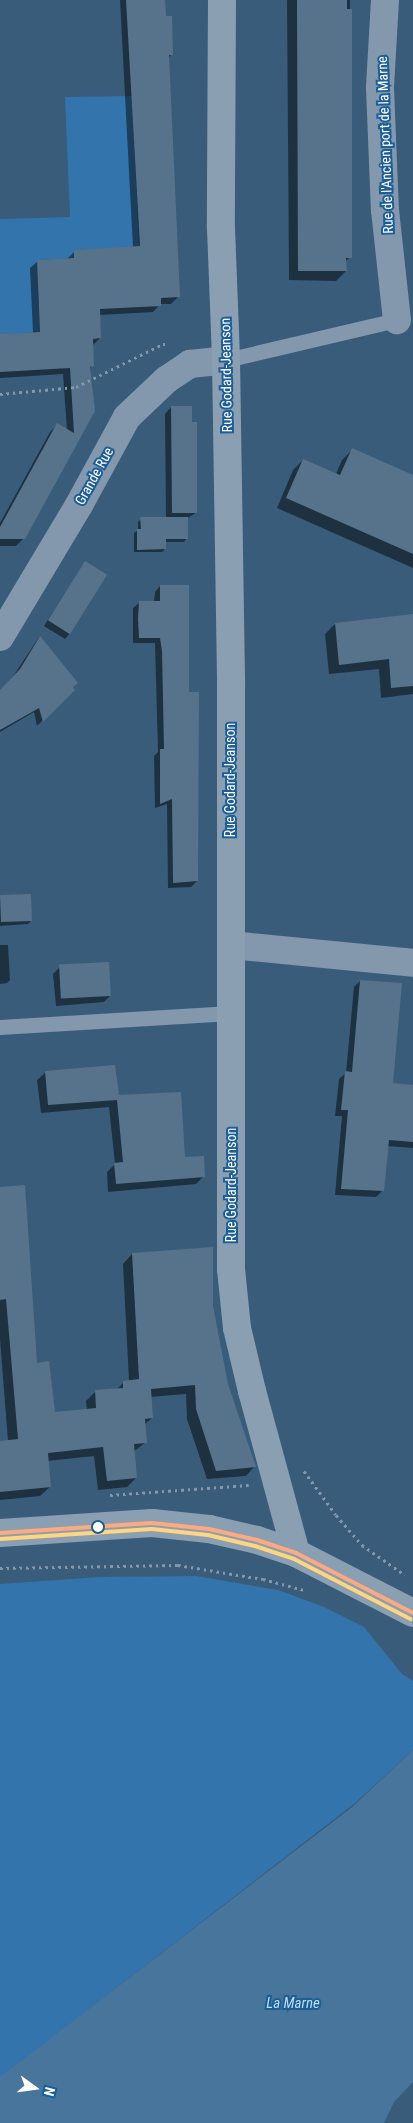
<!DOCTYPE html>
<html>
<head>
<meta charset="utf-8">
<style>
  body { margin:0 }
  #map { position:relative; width:413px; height:2123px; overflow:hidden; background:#395c7b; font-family:"Roboto Condensed",sans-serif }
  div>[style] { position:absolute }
  .green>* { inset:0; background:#3374ac }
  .water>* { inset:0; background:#48759b }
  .shadow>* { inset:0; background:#0007 }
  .building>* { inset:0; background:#57738b; transform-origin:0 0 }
  .path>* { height:3px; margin-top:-1.5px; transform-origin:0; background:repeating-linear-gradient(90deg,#8398ad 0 2.5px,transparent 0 6.5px) }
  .lane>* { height:15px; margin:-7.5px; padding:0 7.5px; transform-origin:7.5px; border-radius:7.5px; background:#8398ad }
  .street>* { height:28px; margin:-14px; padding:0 14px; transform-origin:14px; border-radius:14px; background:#8398ad }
  .secondary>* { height:28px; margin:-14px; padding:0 14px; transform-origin:14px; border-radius:14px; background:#8aa0b2 }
  .bus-1>* { height:4px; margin:-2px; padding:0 2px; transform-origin:2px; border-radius:2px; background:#ffa980 }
  .bus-2>* { height:4px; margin:-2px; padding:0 2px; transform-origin:2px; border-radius:2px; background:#ffd580 }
  .dots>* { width:14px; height:14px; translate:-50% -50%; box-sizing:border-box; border:2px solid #1e5e96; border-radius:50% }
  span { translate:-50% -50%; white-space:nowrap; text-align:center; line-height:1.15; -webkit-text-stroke:4px #1e5e96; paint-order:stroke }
  .street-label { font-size:14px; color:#fff }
  .water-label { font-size:15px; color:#beddf6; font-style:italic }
  .north { position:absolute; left:10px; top:2063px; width:50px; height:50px; -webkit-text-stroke:4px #1e5e96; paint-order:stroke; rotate:104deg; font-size:14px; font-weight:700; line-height:20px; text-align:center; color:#fff }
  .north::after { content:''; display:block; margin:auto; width:18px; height:22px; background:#fff; clip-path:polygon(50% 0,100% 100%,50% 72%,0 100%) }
</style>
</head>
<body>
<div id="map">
  <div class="green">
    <div style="clip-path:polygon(132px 96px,139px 247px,74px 250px,74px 258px,37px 260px,40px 332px,0 334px,0 219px,70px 217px,65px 97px)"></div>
    <div style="clip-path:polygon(196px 1576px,278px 1590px,324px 1607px,364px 1627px,402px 1674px,413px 1681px,413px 1750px,355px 1803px,0 2078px,0 1584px,100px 1577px)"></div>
  </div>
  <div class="water">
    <div style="clip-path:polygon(413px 1750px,413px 2082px,394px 2102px,384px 2123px,0 2123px,0 2077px,351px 1808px)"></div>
  </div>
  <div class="shadow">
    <div style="clip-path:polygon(120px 0,164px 0,164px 18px,172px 54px,168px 58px,179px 296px,171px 304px,160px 304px,153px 312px,99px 315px,100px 338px,93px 345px,92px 366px,89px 369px,93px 411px,24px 538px,16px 546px,0 546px,0 523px,50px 432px,57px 425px,67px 430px,63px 374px,0 378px,0 335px,33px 333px,30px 268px,38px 261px,67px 259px,75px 251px,133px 248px)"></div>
    <div style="clip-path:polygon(287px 0,350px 0,350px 257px,345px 262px,346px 271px,336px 281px,289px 280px)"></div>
    <div style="clip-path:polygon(171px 407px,196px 513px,186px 519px,187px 538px,184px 542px,164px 542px,165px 549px,162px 552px,134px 552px,134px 533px,138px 530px,138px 522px,141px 519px,166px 518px,165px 414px)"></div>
    <div style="clip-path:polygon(352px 450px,413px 476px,413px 568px,277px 508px,293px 470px,303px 460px,336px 474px,342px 460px)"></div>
    <div style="clip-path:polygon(85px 562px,70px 633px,65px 639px,44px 626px)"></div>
    <div style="clip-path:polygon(160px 586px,197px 881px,191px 887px,168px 888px,167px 804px,155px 808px,154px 756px,158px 752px,155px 643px,133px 643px,133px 608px,139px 603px,154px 603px,155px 592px)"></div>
    <div style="clip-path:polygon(413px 615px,413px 694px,381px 698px,379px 669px,329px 674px,325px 634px,335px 624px)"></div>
    <div style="clip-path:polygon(39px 637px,73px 690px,37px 726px,34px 712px,0 732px,0 692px,14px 675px)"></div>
    <div style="clip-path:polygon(0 896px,31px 921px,28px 924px,0 926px)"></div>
    <div style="clip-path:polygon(0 945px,8px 945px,10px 980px,7px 983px,0 984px)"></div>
    <div style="clip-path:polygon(60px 967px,110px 996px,104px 1002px,56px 1006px,53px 974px)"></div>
    <div style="clip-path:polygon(360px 981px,392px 1084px,413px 1086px,413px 1148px,387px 1146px,383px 1190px,376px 1197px,335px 1195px,342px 1116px,335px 1116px,339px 1079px,346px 1073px,354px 987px)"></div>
    <div style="clip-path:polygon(45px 1073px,118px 1096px,204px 1176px,196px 1184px,108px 1192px,107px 1172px,115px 1164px,109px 1107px,41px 1113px,37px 1080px)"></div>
    <div style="clip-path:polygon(0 1188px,36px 1364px,54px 1413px,87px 1410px,86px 1401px,96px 1391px,116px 1390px,124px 1382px,129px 1381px,123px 1264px,132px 1254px,212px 1306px,227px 1384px,255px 1466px,246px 1476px,207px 1479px,187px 1419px,186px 1394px,150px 1397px,152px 1418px,144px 1425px,145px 1443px,133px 1452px,136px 1478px,127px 1487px,98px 1490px,94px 1456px,47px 1461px,50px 1487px,40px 1496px,0 1500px,0 1442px,8px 1441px,0 1339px)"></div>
  </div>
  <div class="building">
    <div style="clip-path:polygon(126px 0,165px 0,166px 16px,172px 16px,173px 55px,169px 55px,180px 297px,161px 298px,161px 306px,100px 309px,101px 338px,93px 339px,94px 366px,90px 367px,95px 411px,25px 539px,0 539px,0 527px,57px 423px,74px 433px,70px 368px,0 372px,0 334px,40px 332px,37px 260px,74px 258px,74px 250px,140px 246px)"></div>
    <div style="clip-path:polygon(297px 0,347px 0,347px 9px,352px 9px,352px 258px,346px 258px,347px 271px,298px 271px)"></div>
    <div style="clip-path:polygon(171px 406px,192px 406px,192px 422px,197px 422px,197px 513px,172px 513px)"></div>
    <div style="clip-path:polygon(352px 448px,413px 475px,413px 554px,286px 498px,303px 459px,340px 475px)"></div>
    <div style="clip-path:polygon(140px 517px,188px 517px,188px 539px,166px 539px,166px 549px,137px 550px,137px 529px,141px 529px)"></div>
    <div style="left:85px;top:561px;width:26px;height:70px;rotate:32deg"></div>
    <div style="clip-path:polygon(160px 585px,189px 585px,189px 692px,199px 692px,198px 881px,173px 883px,172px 799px,160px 804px,160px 749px,164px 749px,162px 651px,160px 638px,139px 638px,138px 619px,139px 601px,160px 601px)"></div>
    <div style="clip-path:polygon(413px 614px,413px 686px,391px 688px,389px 659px,339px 665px,335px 623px)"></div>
    <div style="clip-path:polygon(40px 636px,78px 683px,73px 687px,75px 690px,43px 722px,39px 708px,0 730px,0 690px,20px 669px)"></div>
    <div style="left:31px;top:894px;width:27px;height:31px;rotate:88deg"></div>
    <div style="left:109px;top:962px;width:34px;height:50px;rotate:87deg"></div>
    <div style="clip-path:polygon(360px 980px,402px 983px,393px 1083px,413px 1085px,413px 1142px,389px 1140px,384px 1191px,341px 1189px,348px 1110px,341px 1110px,345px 1071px,352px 1072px)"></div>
    <div style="clip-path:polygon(115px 1065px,119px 1095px,181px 1092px,185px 1157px,204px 1156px,205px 1177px,116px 1184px,114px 1163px,123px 1162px,117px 1100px,48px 1105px,45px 1071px)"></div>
    <div style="clip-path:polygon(25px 1185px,37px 1363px,49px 1361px,55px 1412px,96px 1408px,95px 1390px,123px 1388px,123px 1381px,139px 1379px,132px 1253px,213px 1247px,213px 1306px,228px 1384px,256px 1467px,216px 1471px,196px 1409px,195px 1385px,151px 1389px,153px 1418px,145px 1419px,147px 1443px,134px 1444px,137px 1478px,107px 1481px,103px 1447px,48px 1453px,51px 1487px,0 1492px,0 1441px,18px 1439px,6px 1299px,0 1300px,0 1187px)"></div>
  </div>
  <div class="path">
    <div style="left:0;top:394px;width:76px;rotate:-5.3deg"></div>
    <div style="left:76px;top:387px;width:97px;rotate:-26.3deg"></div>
    <div style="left:163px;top:344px;width:6px"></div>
    <div style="left:304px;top:1471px;width:54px;rotate:54deg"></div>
    <div style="left:336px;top:1515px;width:40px;rotate:49deg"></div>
    <div style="left:362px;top:1545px;width:52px;rotate:34.9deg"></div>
    <div style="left:110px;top:1495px;width:139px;rotate:-4.1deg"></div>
    <div style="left:0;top:1568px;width:178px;rotate:-1deg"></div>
    <div style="left:178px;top:1565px;width:86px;rotate:9.4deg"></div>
    <div style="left:263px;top:1579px;width:42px;rotate:15deg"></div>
  </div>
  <div class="lane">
    <div style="left:226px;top:360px;width:176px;rotate:-13.2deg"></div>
    <div style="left:0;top:1027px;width:231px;rotate:-3.5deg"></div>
  </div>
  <div class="street">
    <div style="left:385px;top:0;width:88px;rotate:93.3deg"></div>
    <div style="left:380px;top:88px;width:122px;rotate:87.7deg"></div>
    <div style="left:385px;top:210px;width:111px;rotate:83.8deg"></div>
    <div style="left:0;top:637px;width:154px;rotate:-59.1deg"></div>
    <div style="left:79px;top:505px;width:100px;rotate:-61.4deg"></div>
    <div style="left:127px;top:417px;width:54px;rotate:-43.5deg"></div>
    <div style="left:166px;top:380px;width:29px;rotate:-34deg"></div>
    <div style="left:190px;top:364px;width:36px;rotate:-6deg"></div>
    <div style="left:231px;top:945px;width:183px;rotate:5.6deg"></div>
  </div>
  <div class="secondary">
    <div style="left:222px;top:0;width:228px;rotate:90.3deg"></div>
    <div style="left:221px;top:228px;width:132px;rotate:87.8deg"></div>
    <div style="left:226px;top:360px;width:325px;rotate:89.1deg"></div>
    <div style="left:231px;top:685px;width:584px;rotate:90deg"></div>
    <div style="left:231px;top:1269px;width:59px;rotate:84.2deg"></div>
    <div style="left:237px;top:1328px;width:65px;rotate:76.6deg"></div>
    <div style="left:252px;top:1391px;width:168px;rotate:74.8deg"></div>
    <div style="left:0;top:1533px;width:152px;rotate:-3.8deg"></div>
    <div style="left:152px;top:1523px;width:57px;rotate:6deg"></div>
    <div style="left:209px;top:1529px;width:49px;rotate:12.9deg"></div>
    <div style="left:257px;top:1540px;width:41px;rotate:18.4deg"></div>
    <div style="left:296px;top:1553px;width:131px;rotate:27.1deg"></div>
  </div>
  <div class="bus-1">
    <div style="left:0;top:1533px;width:152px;rotate:-3.8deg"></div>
    <div style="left:152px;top:1523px;width:57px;rotate:6deg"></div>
    <div style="left:209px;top:1529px;width:49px;rotate:12.9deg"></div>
    <div style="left:257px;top:1540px;width:41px;rotate:18.4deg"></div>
    <div style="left:296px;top:1553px;width:131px;rotate:27.1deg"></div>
  </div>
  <div class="bus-2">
    <div style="left:0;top:1539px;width:152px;rotate:-3.8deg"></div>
    <div style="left:152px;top:1529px;width:56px;rotate:6.1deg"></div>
    <div style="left:208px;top:1535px;width:48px;rotate:13.2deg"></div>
    <div style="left:255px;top:1546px;width:41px;rotate:18.4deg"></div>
    <div style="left:294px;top:1559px;width:131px;rotate:27.3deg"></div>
  </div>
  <div class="dots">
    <div style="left:98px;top:1527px;background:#fff"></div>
  </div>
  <div class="street-label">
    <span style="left:385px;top:145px;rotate:-92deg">Rue de l'Ancien port de la Marne</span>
    <span style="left:226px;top:375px;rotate:-91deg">Rue Godard-Jeanson</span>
    <span style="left:94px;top:476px;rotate:-61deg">Grande Rue</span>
    <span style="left:230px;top:780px;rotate:-90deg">Rue Godard-Jeanson</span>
    <span style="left:231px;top:1185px;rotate:-90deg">Rue Godard-Jeanson</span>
  </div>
  <div class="water-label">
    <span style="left:293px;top:2004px">La Marne</span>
  </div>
  <div class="north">N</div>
</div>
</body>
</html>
